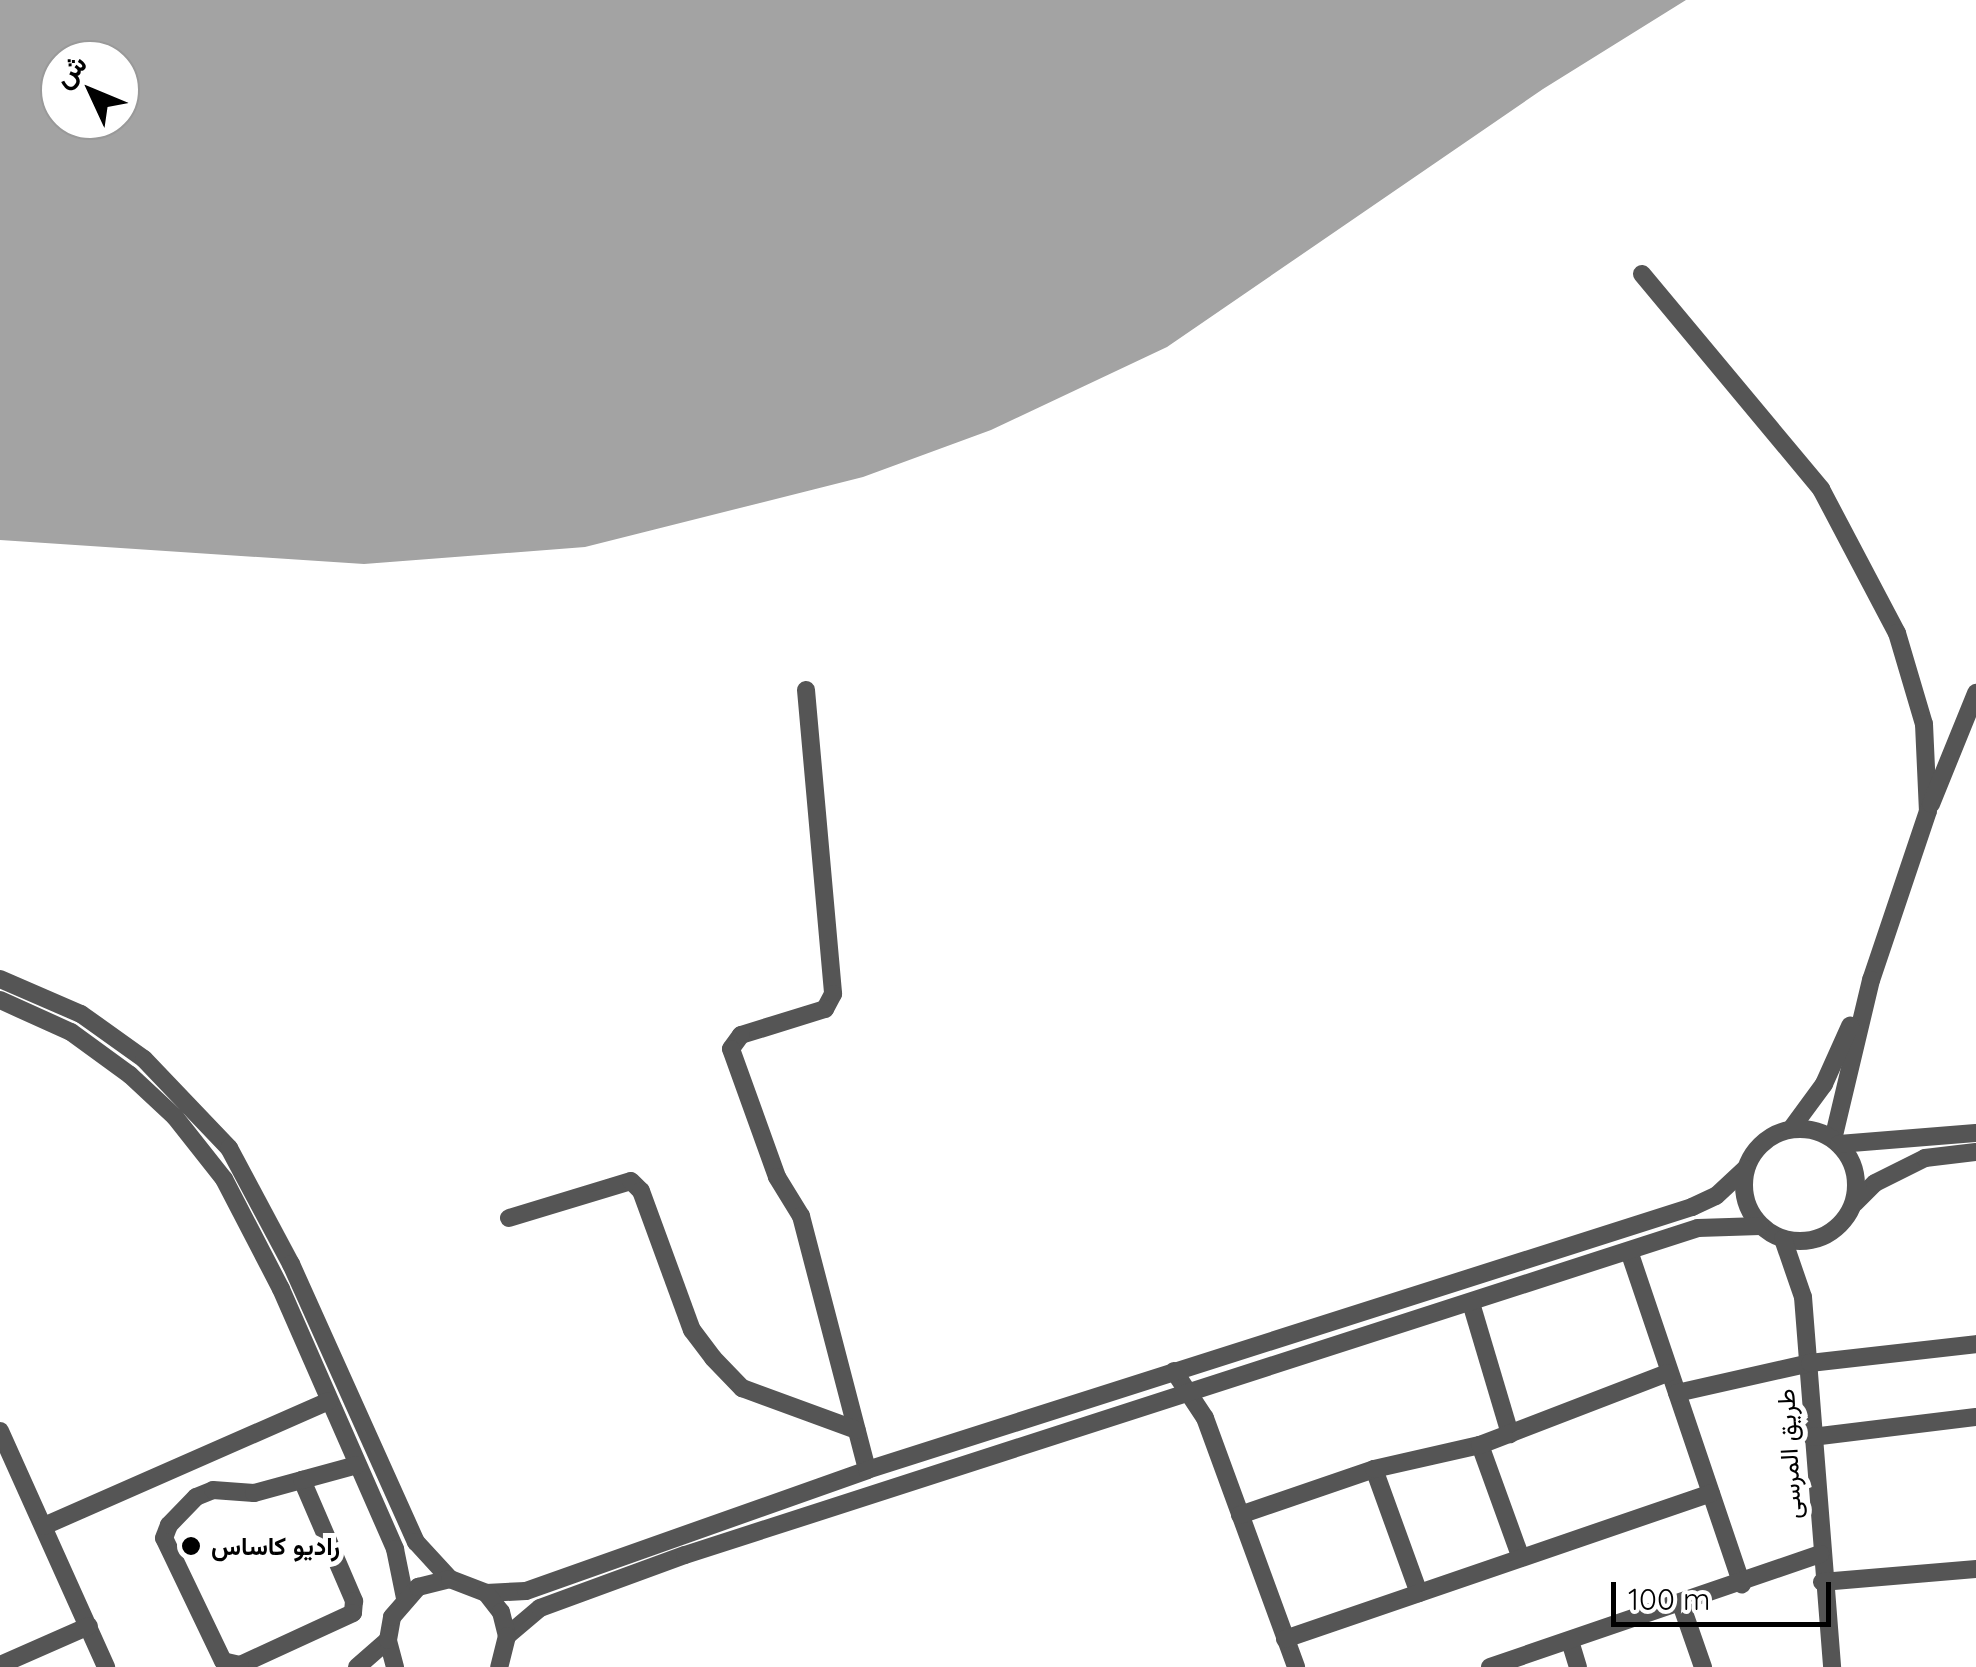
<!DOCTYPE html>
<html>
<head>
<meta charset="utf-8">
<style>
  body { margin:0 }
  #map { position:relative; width:1976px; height:1667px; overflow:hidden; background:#fff; font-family:Quicksand,Vazirmatn,sans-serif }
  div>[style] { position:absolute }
  .water>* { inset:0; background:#a3a3a3 }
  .minor>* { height:18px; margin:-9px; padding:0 9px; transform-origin:9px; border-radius:9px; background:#555 }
  .minor>.ring { margin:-9px; padding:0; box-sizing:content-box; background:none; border:18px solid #555; border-radius:50% }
  .dots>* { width:28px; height:28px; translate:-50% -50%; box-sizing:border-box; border:5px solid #fff; border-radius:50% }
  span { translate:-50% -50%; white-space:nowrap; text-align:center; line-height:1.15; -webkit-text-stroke:10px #fff; paint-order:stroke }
  .street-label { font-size:25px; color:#000 }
  .poi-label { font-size:25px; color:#000; font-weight:700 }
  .left { translate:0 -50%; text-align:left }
  .north { position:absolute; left:40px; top:40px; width:100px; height:100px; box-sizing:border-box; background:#fff; border:2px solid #999; border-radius:50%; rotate:314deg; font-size:28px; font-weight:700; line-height:40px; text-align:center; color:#000 }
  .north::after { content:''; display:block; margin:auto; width:35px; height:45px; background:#000; clip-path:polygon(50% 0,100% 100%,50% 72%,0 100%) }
  .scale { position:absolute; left:1611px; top:1582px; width:220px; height:45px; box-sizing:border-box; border:5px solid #000; border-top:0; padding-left:12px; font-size:30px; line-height:35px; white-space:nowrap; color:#000; -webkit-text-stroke:8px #fff; paint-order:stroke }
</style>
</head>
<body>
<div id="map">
  <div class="water">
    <div style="clip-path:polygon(evenodd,0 0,1686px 0,1543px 89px,1167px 347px,991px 430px,863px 477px,585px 547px,364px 564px,0 540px,0 0,60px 60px,120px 60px,120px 120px,60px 120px,60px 60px)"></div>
  </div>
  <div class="minor">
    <div style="left:1642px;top:274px;width:280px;rotate:50.2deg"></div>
    <div style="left:1821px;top:489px;width:163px;rotate:62.2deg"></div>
    <div style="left:1897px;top:633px;width:95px;rotate:73.5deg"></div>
    <div style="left:1924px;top:724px;width:87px;rotate:87.4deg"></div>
    <div style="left:1928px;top:811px;width:178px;rotate:108.6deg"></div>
    <div style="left:1871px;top:980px;width:163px;rotate:103.4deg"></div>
    <div style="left:806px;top:690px;width:305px;rotate:84.9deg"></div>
    <div style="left:833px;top:994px;width:17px;rotate:118deg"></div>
    <div style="left:825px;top:1009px;width:88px;rotate:162.8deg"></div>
    <div style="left:741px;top:1035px;width:17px;rotate:126deg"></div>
    <div style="left:731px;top:1049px;width:136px;rotate:70.2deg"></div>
    <div style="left:777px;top:1177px;width:46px;rotate:58.4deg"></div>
    <div style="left:801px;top:1216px;width:262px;rotate:75.4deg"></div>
    <div style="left:1931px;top:804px;width:120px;rotate:-67.9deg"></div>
    <div style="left:0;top:979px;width:88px;rotate:23.4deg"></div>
    <div style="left:81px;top:1014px;width:77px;rotate:35.5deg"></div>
    <div style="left:144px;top:1059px;width:123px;rotate:46.3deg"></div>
    <div style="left:229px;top:1148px;width:132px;rotate:61.9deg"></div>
    <div style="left:291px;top:1264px;width:305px;rotate:65.8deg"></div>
    <div style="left:416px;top:1542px;width:50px;rotate:47.4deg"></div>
    <div style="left:0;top:1000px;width:78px;rotate:24.3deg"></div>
    <div style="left:71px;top:1032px;width:73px;rotate:36.1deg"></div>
    <div style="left:130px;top:1075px;width:62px;rotate:43deg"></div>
    <div style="left:175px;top:1117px;width:79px;rotate:51.7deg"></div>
    <div style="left:224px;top:1179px;width:124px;rotate:62.6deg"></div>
    <div style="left:281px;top:1289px;width:284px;rotate:66.3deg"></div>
    <div style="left:395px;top:1549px;width:50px;rotate:78.5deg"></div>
    <div class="ring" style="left:1744px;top:1129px;width:94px;height:94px"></div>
    <div style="left:1791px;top:1129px;width:56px;rotate:-53.7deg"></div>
    <div style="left:1824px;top:1084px;width:64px;rotate:-65.9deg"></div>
    <div style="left:1839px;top:1144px;width:137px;rotate:-4.6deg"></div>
    <div style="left:1855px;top:1203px;width:28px;rotate:-45deg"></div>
    <div style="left:1875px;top:1183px;width:56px;rotate:-26.6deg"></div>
    <div style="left:1925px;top:1158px;width:51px;rotate:-6.7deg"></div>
    <div style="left:509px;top:1218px;width:127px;rotate:-16.9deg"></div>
    <div style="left:631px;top:1181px;width:14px;rotate:45deg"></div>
    <div style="left:641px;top:1191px;width:148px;rotate:69.9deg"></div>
    <div style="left:692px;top:1330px;width:35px;rotate:53deg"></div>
    <div style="left:713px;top:1358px;width:42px;rotate:46deg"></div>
    <div style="left:742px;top:1388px;width:122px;rotate:20.1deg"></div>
    <div style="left:1783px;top:1239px;width:61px;rotate:71deg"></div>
    <div style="left:1803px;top:1297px;width:371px;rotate:85.5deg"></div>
    <div style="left:1629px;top:1251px;width:352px;rotate:71.3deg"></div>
    <div style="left:1471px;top:1303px;width:137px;rotate:73.4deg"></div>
    <div style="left:1174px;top:1371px;width:56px;rotate:56.6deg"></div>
    <div style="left:1205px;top:1418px;width:265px;rotate:69.9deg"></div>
    <div style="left:1677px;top:1393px;width:136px;rotate:-12.7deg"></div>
    <div style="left:1810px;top:1363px;width:167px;rotate:-6.5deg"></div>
    <div style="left:0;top:1431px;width:259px;rotate:65.8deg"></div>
    <div style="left:1812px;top:1437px;width:165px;rotate:-7deg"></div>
    <div style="left:1480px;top:1445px;width:120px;rotate:70.1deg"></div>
    <div style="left:1374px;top:1469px;width:132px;rotate:70.1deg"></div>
    <div style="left:302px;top:1480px;width:132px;rotate:66.7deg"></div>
    <div style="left:354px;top:1601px;width:12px;rotate:95deg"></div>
    <div style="left:353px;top:1613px;width:124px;rotate:155.3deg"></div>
    <div style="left:240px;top:1665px;width:17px;rotate:-167deg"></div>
    <div style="left:223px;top:1661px;width:136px;rotate:-115.6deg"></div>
    <div style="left:164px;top:1538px;width:14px;rotate:-69deg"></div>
    <div style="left:169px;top:1525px;width:39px;rotate:-46deg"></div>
    <div style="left:196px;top:1497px;width:18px;rotate:-22deg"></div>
    <div style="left:213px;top:1490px;width:41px;rotate:4.2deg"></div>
    <div style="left:254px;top:1493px;width:50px;rotate:-15.2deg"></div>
    <div style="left:302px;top:1480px;width:57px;rotate:-15.3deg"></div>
    <div style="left:1240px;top:1515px;width:142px;rotate:-18.9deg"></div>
    <div style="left:1374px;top:1469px;width:109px;rotate:-12.8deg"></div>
    <div style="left:1480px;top:1445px;width:201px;rotate:-21deg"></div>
    <div style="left:44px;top:1526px;width:311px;rotate:-23.7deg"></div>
    <div style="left:1822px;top:1582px;width:155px;rotate:-4.8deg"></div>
    <div style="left:486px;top:1593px;width:40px;rotate:-2.9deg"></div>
    <div style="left:526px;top:1591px;width:362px;rotate:-19.5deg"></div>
    <div style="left:867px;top:1470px;width:866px;rotate:-17.68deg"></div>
    <div style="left:1692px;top:1207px;width:26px;rotate:-25deg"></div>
    <div style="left:1716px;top:1196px;width:40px;rotate:-43deg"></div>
    <div style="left:1681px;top:1604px;width:67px;rotate:70.8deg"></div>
    <div style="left:507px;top:1636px;width:43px;rotate:-40.3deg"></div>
    <div style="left:540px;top:1608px;width:154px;rotate:-20.1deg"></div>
    <div style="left:685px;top:1555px;width:1064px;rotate:-17.89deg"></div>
    <div style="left:1698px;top:1228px;width:62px;rotate:-1.8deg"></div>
    <div style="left:1285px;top:1639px;width:450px;rotate:-18.9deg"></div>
    <div style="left:1570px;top:1641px;width:27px;rotate:73deg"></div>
    <div style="left:0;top:1665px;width:97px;rotate:-23.7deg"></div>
    <div style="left:357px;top:1667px;width:41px;rotate:-41.1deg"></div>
    <div style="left:395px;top:1667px;width:28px;rotate:-105deg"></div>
    <div style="left:388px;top:1640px;width:23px;rotate:-80deg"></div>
    <div style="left:392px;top:1617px;width:40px;rotate:-49deg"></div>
    <div style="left:418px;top:1587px;width:33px;rotate:-14deg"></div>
    <div style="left:450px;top:1579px;width:39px;rotate:21deg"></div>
    <div style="left:486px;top:1593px;width:24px;rotate:52deg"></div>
    <div style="left:501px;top:1612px;width:25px;rotate:76deg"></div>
    <div style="left:507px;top:1636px;width:32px;rotate:104deg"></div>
    <div style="left:1490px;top:1667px;width:349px;rotate:-18.9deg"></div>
  </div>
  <div class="dots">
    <div style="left:191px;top:1546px;background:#000"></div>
  </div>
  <div class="street-label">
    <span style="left:1789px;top:1454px;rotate:-93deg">طريق المرسى</span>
  </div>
  <div class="poi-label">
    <span class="left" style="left:211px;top:1546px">راديو كاساس</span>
  </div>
  <div class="north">ش</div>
  <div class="scale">100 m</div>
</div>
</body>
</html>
